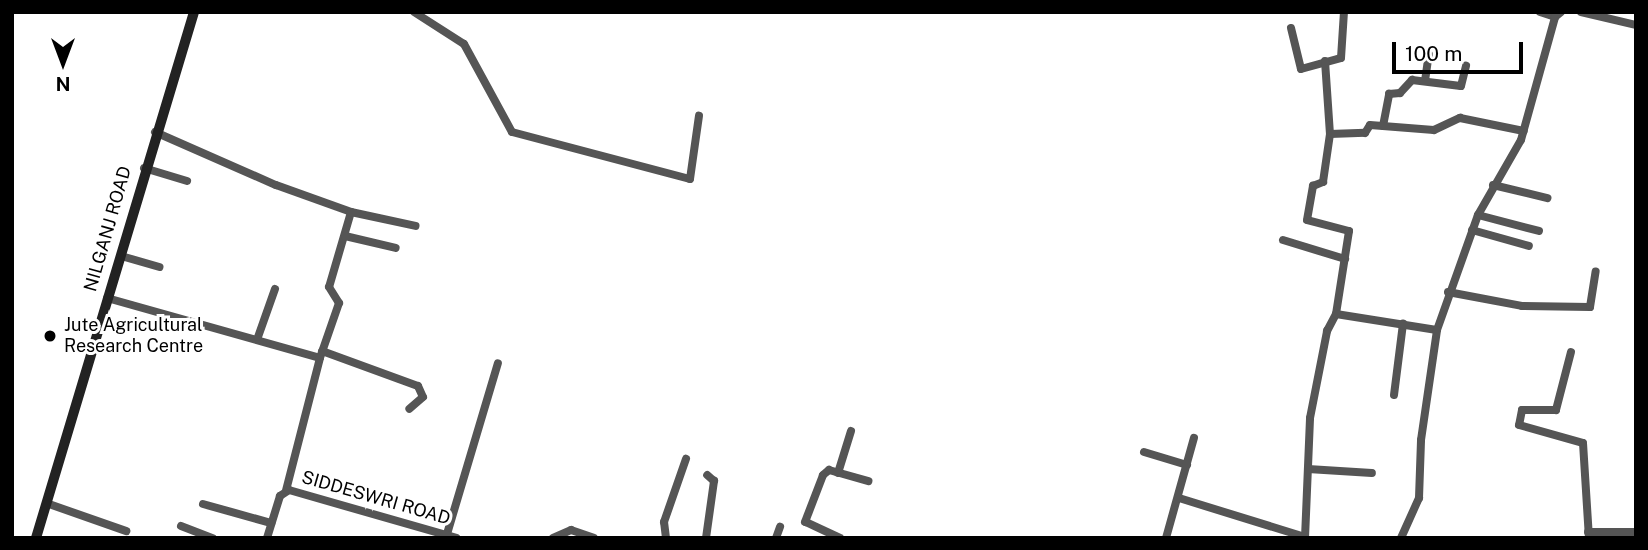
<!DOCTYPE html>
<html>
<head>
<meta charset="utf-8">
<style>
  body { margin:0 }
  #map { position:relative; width:1648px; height:550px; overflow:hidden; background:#fff; font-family:"Public Sans",sans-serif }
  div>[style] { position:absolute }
  .street>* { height:8px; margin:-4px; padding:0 4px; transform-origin:4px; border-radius:4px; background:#555 }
  .secondary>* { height:10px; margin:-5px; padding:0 5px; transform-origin:5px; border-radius:5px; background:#222 }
  .dots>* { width:19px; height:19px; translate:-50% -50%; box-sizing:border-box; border:4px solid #fff; border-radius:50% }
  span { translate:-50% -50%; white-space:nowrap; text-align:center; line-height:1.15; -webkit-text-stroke:6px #fff; paint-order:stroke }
  .street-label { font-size:18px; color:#000 }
  .poi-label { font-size:18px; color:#000 }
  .left { translate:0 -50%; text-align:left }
  .frame { position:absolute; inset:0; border:14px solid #000; pointer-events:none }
  .north { position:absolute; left:28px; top:28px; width:70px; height:70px; -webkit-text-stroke:5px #fff; paint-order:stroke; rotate:180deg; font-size:19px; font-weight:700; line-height:28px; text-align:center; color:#000 }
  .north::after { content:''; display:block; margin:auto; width:24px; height:32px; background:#000; clip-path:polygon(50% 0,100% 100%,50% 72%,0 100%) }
  .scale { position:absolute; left:1392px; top:42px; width:131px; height:32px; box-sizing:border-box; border:4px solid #000; border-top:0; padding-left:9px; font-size:21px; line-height:24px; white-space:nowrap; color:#000; -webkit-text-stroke:5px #fff; paint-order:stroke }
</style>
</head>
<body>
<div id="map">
  <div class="street">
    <div style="left:414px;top:12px;width:59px;rotate:32.6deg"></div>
    <div style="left:464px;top:44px;width:100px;rotate:61.4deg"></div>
    <div style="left:512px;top:132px;width:184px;rotate:14.8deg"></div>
    <div style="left:690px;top:179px;width:64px;rotate:-81.9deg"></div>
    <div style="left:1540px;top:12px;width:16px;rotate:18deg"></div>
    <div style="left:1581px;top:12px;width:57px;rotate:13.3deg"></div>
    <div style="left:1291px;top:28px;width:42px;rotate:76.3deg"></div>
    <div style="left:1301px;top:69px;width:41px;rotate:-15.4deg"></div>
    <div style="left:1341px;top:58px;width:46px;rotate:-86.3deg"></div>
    <div style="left:1325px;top:61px;width:73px;rotate:86.1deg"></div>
    <div style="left:1425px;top:81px;width:27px;rotate:-82deg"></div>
    <div style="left:1383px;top:126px;width:33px;rotate:-79deg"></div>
    <div style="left:1389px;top:94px;width:11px;rotate:-5deg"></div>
    <div style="left:1400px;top:93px;width:18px;rotate:-47deg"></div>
    <div style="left:1412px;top:80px;width:49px;rotate:7deg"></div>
    <div style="left:1461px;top:86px;width:21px;rotate:-76deg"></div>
    <div style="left:155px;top:132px;width:132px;rotate:23.7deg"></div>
    <div style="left:276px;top:185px;width:80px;rotate:19.8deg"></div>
    <div style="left:351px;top:212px;width:78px;rotate:106.3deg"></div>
    <div style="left:329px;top:287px;width:19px;rotate:58deg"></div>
    <div style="left:339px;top:303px;width:58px;rotate:109.1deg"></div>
    <div style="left:144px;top:168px;width:45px;rotate:16.8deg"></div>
    <div style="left:1493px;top:185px;width:56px;rotate:13.5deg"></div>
    <div style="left:351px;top:212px;width:66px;rotate:12.2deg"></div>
    <div style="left:1478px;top:215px;width:63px;rotate:14.7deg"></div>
    <div style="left:1472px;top:230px;width:59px;rotate:15.7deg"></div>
    <div style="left:345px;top:236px;width:52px;rotate:13.2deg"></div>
    <div style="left:1283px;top:240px;width:65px;rotate:17deg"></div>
    <div style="left:121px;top:256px;width:40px;rotate:16deg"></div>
    <div style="left:1448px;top:292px;width:75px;rotate:10.7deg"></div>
    <div style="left:1522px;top:306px;width:68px;rotate:0.8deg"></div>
    <div style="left:1590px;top:307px;width:36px;rotate:-81deg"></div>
    <div style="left:107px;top:298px;width:221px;rotate:15.7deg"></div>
    <div style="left:320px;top:358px;width:136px;rotate:104.4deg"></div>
    <div style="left:1336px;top:314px;width:84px;rotate:-81.1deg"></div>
    <div style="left:1349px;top:231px;width:43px;rotate:-165.3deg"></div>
    <div style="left:1307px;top:220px;width:35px;rotate:-80deg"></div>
    <div style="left:1313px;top:186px;width:11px;rotate:-22deg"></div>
    <div style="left:1323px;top:182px;width:49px;rotate:-81.7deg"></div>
    <div style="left:1330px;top:134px;width:35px;rotate:-2deg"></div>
    <div style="left:1365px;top:133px;width:9px;rotate:-58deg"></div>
    <div style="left:1370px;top:125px;width:64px;rotate:4.5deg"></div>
    <div style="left:1434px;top:130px;width:29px;rotate:-25deg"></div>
    <div style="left:1460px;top:118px;width:65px;rotate:11.5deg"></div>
    <div style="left:258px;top:337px;width:51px;rotate:-70.5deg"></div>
    <div style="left:322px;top:351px;width:102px;rotate:20deg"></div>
    <div style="left:418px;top:386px;width:12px;rotate:66deg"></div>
    <div style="left:423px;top:397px;width:18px;rotate:139deg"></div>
    <div style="left:1571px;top:352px;width:60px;rotate:104.5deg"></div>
    <div style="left:1556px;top:410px;width:34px;rotate:180deg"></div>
    <div style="left:1522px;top:410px;width:15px;rotate:101deg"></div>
    <div style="left:1519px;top:425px;width:66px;rotate:15.7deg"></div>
    <div style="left:1583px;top:443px;width:95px;rotate:86.4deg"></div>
    <div style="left:1394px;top:395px;width:72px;rotate:-82.8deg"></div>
    <div style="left:1144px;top:452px;width:45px;rotate:16.8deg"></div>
    <div style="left:1308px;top:469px;width:64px;rotate:3.6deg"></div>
    <div style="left:838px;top:473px;width:44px;rotate:-72.8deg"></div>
    <div style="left:1179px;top:498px;width:132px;rotate:17.2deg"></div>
    <div style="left:49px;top:504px;width:82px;rotate:19.3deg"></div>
    <div style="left:203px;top:504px;width:71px;rotate:15.6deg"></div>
    <div style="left:181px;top:526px;width:34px;rotate:21deg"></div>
    <div style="left:1588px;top:532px;width:48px"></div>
    <div style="left:447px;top:534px;width:178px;rotate:-73.4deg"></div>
    <div style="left:267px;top:538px;width:44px;rotate:-72.8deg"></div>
    <div style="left:280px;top:496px;width:11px;rotate:-34deg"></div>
    <div style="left:289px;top:490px;width:174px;rotate:16deg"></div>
    <div style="left:553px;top:538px;width:20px;rotate:-24deg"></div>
    <div style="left:571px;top:530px;width:24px;rotate:19deg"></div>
    <div style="left:666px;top:538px;width:16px;rotate:-97deg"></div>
    <div style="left:664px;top:522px;width:67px;rotate:-70.8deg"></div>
    <div style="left:706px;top:538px;width:58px;rotate:-82deg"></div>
    <div style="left:714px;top:481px;width:9px;rotate:-139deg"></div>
    <div style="left:776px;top:538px;width:12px;rotate:-70deg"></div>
    <div style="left:840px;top:538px;width:38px;rotate:-155deg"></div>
    <div style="left:805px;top:522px;width:50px;rotate:-69deg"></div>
    <div style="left:823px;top:475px;width:8px;rotate:-40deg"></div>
    <div style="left:829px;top:470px;width:41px;rotate:15.8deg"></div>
    <div style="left:1166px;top:538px;width:104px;rotate:-74.4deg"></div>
    <div style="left:1305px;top:538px;width:120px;rotate:-87.6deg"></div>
    <div style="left:1310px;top:418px;width:89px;rotate:-78.9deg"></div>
    <div style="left:1327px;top:331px;width:19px;rotate:-62deg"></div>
    <div style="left:1336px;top:314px;width:102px;rotate:9deg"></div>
    <div style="left:1437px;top:330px;width:122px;rotate:-70.4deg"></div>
    <div style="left:1478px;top:215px;width:86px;rotate:-60.2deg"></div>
    <div style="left:1521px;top:140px;width:128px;rotate:-74.5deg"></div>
    <div style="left:1555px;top:17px;width:8px;rotate:-40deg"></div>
    <div style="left:1401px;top:538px;width:44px;rotate:-65.8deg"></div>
    <div style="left:1419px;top:498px;width:58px;rotate:-88deg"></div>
    <div style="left:1421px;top:440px;width:111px;rotate:-81.7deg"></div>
  </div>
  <div class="secondary">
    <div style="left:36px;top:538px;width:549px;rotate:-73.28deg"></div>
  </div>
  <div class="dots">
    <div style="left:50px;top:336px;background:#000"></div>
  </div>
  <div class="street-label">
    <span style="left:108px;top:229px;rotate:-74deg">NILGANJ ROAD</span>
    <span style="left:376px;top:498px;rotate:16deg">SIDDESWRI ROAD</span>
  </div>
  <div class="poi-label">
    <span class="left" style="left:64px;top:336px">Jute Agricultural<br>Research Centre</span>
  </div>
  <div class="frame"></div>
  <div class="north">N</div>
  <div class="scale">100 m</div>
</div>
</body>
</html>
